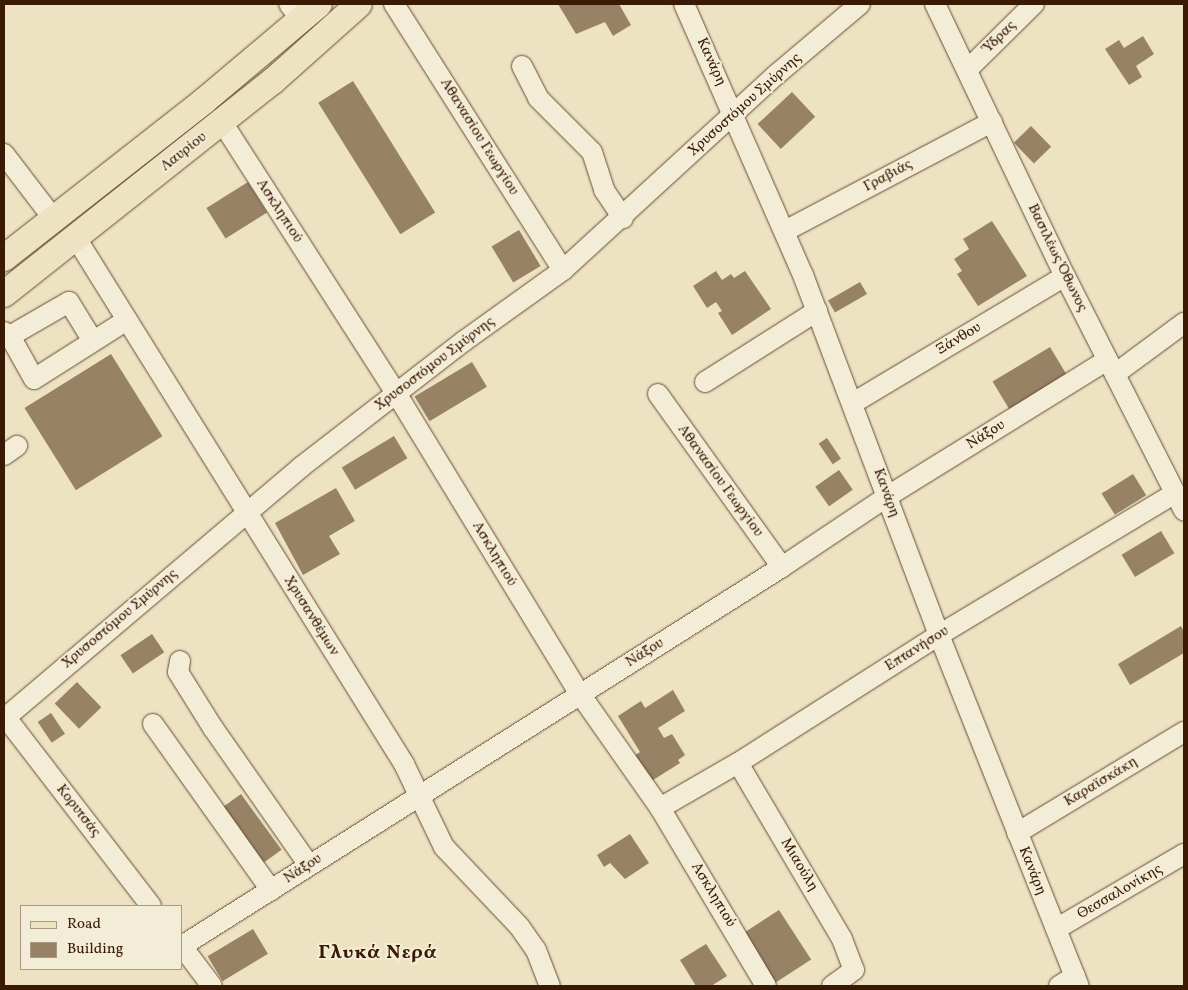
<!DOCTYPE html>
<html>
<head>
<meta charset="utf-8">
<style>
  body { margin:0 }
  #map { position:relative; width:1188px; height:990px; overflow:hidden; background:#ede2c1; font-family:Vollkorn,serif }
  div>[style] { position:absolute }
  .building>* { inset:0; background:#978266; transform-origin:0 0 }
  .roads { filter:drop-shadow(0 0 1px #674c33) drop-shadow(0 0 1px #674c33) }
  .minor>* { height:20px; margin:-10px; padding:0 10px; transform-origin:10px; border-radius:10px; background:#f3ecd7 }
  .major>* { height:26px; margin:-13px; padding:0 13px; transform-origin:13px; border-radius:13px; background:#ede2c1 }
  span { translate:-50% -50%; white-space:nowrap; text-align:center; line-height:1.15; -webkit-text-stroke:4px #f3ecd7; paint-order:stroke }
  .street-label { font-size:15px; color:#3a1a04 }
  .district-label { font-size:20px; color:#3a1a04; font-weight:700; letter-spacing:1px }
  .frame { position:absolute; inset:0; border:5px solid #3a1a04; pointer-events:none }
  .legend { position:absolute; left:20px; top:905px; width:162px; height:65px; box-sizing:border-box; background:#f3ecd7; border:1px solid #a99883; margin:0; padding:6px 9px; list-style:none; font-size:15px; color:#3a1a04 }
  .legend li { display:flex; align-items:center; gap:10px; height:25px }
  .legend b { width:25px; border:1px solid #a99883 }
</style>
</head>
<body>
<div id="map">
  <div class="building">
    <div style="clip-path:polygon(558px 4px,619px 4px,631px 25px,613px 36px,605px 22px,576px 34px)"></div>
    <div style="clip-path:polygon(1143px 36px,1154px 54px,1136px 66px,1142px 77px,1129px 85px,1105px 49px,1119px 40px,1124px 48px)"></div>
    <div style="left:353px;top:81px;width:155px;height:41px;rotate:58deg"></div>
    <div style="left:792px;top:92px;width:34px;height:47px;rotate:47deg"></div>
    <div style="left:1031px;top:126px;width:29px;height:24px;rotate:46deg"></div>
    <div style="left:248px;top:182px;width:36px;height:49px;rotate:58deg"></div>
    <div style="clip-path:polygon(992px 221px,1027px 276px,978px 306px,957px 274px,962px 271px,954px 259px,969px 249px,963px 239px)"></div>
    <div style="left:519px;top:230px;width:42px;height:32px;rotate:59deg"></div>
    <div style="clip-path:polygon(716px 271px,722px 280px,731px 274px,734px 278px,745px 271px,771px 309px,732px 335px,718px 313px,722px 311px,716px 302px,707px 308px,693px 286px)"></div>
    <div style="left:860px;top:282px;width:14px;height:37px;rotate:60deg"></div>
    <div style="left:1050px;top:347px;width:33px;height:67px;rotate:59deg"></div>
    <div style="left:111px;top:354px;width:97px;height:102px;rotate:58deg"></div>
    <div style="left:472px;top:362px;width:29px;height:67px;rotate:59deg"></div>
    <div style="left:394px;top:436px;width:26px;height:61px;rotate:59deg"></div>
    <div style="left:827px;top:438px;width:25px;height:10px;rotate:56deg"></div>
    <div style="left:839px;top:470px;width:24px;height:29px;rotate:55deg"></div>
    <div style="left:1133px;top:474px;width:25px;height:37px;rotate:58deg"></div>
    <div style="clip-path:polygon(336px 488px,355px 521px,329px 536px,340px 554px,303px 575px,275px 523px)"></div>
    <div style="left:1161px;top:531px;width:26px;height:46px;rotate:59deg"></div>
    <div style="clip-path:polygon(1181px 626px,1184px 632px,1184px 653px,1130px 685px,1118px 664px)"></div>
    <div style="left:152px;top:634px;width:22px;height:38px;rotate:56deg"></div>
    <div style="left:77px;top:682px;width:35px;height:31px;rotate:46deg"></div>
    <div style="clip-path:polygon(673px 690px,685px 711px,658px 728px,664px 738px,672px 734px,685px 755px,678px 760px,680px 763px,650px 782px,634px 756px,640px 752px,618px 716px,641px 701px,645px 708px)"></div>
    <div style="left:51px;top:713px;width:25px;height:16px;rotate:56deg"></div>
    <div style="left:241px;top:794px;width:69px;height:26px;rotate:54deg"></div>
    <div style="clip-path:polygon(630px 834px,649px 863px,625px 879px,610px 863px,604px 867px,597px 855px)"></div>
    <div style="left:779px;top:910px;width:59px;height:45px;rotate:57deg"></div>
    <div style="left:253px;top:929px;width:29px;height:53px;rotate:59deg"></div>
    <div style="clip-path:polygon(706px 944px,727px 976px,711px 986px,696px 986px,680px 960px)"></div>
  </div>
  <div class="roads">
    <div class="minor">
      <div style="left:289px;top:4px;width:21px;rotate:51deg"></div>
      <div style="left:394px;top:4px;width:315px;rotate:57.6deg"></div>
      <div style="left:684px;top:4px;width:296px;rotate:66.3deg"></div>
      <div style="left:803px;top:275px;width:385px;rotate:69.3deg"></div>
      <div style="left:939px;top:635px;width:378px;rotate:68.3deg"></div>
      <div style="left:935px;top:4px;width:301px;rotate:64.5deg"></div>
      <div style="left:1065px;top:276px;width:263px;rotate:63.1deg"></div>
      <div style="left:522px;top:66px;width:36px;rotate:63deg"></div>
      <div style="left:538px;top:98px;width:76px;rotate:45deg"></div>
      <div style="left:592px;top:152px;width:40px;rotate:72deg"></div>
      <div style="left:604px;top:190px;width:34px;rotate:56deg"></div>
      <div style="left:967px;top:70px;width:94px;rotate:-44.6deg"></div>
      <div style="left:222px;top:122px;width:322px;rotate:57.3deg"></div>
      <div style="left:396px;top:393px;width:353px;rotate:58.6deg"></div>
      <div style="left:580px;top:694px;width:139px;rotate:54.9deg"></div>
      <div style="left:660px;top:808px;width:207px;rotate:59.2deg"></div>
      <div style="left:4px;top:154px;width:81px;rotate:52.6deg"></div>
      <div style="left:785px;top:231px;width:234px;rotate:-27.8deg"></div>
      <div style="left:76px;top:238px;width:620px;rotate:58.05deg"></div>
      <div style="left:404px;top:764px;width:92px;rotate:64.3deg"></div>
      <div style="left:444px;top:847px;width:109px;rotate:46.5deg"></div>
      <div style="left:519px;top:926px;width:29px;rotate:55deg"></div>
      <div style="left:536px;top:950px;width:39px;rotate:69deg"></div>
      <div style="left:4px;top:332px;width:7px;rotate:34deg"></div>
      <div style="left:10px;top:336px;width:49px;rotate:60.8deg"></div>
      <div style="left:34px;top:379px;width:110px;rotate:-32.4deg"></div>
      <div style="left:10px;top:336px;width:68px;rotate:-30deg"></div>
      <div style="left:69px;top:302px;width:46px;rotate:58.4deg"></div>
      <div style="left:1115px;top:374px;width:86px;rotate:-36.5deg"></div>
      <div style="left:705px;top:382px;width:133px;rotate:-32.4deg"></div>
      <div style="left:658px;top:394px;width:213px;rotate:54.4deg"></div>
      <div style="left:853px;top:403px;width:247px;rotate:-30.9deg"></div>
      <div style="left:4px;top:455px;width:16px;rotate:-35deg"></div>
      <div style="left:180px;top:661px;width:11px;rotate:100deg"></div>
      <div style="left:178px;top:672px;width:66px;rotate:58deg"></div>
      <div style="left:213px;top:728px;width:167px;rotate:55deg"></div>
      <div style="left:4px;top:715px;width:241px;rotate:52.4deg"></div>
      <div style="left:4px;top:719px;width:390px;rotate:-40.3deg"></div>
      <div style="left:301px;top:467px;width:206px;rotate:-37.7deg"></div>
      <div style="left:464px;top:341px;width:122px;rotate:-35.6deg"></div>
      <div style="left:563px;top:270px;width:289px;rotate:-42.5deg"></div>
      <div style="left:776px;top:75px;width:110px;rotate:-40.2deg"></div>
      <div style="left:153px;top:724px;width:204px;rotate:54.6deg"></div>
      <div style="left:738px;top:763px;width:204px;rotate:59.4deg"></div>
      <div style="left:842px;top:939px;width:33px;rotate:69deg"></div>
      <div style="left:854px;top:970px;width:27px;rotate:144deg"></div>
      <div style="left:660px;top:808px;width:90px;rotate:-30deg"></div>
      <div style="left:738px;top:763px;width:238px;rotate:-32.5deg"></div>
      <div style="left:939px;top:635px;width:275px;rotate:-31deg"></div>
      <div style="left:1017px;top:833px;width:195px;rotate:-31.2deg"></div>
      <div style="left:1056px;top:929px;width:148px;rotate:-30.4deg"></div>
      <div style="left:181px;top:945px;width:51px;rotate:52.9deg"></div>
      <div style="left:182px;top:946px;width:710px;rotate:-32.28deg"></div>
      <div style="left:782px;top:567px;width:128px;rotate:-33.8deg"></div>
      <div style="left:888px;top:496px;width:258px;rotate:-31.8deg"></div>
      <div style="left:1059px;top:986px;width:19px;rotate:-32deg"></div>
    </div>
    <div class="major">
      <div style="left:4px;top:258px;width:254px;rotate:-38.1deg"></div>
      <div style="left:204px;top:101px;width:150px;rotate:-40.1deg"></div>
      <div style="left:4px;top:294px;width:343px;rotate:-38.4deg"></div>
      <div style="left:273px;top:81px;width:115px;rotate:-41.8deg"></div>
    </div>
  </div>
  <div class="street-label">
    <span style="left:1000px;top:37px;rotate:-44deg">Ύδρας</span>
    <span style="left:711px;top:62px;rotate:65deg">Κανάρη</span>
    <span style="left:745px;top:105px;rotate:-42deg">Χρυσοστόμου Σμύρνης</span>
    <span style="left:479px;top:137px;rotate:58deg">Αθανασίου Γεωργίου</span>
    <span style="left:184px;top:152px;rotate:-38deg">Λαυρίου</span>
    <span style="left:888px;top:176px;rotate:-28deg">Γραβιάς</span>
    <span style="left:279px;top:211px;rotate:57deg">Ασκληπιού</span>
    <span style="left:1057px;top:258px;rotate:64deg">Βασιλέως Όθωνος</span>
    <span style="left:959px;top:339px;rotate:-31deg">Ξάνθου</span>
    <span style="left:435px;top:364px;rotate:-37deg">Χρυσοστόμου Σμύρνης</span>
    <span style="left:986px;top:435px;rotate:-32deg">Νάξου</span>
    <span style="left:720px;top:481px;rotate:54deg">Αθανασίου Γεωργίου</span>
    <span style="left:886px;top:493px;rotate:70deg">Κανάρη</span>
    <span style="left:494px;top:554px;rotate:59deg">Ασκληπιού</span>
    <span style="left:311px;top:616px;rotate:58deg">Χρυσανθέμων</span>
    <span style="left:120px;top:619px;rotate:-40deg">Χρυσοστόμου Σμύρνης</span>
    <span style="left:917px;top:649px;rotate:-32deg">Επτανήσου</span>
    <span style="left:645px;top:653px;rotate:-32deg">Νάξου</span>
    <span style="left:1101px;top:782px;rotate:-31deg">Καραϊσκάκη</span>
    <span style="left:78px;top:811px;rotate:52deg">Κορυτσάς</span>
    <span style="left:799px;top:865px;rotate:59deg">Μιαούλη</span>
    <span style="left:303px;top:869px;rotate:-33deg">Νάξου</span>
    <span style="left:1032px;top:871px;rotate:68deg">Κανάρη</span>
    <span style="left:1120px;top:892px;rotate:-30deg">Θεσσαλονίκης</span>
    <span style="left:713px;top:895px;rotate:59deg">Ασκληπιού</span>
  </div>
  <div class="district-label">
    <span style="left:378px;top:953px">Γλυκά Νερά</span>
  </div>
  <div class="frame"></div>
  <ul class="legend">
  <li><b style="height:6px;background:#ede2c1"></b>Road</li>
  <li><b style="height:14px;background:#978266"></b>Building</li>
  </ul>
</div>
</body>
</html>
